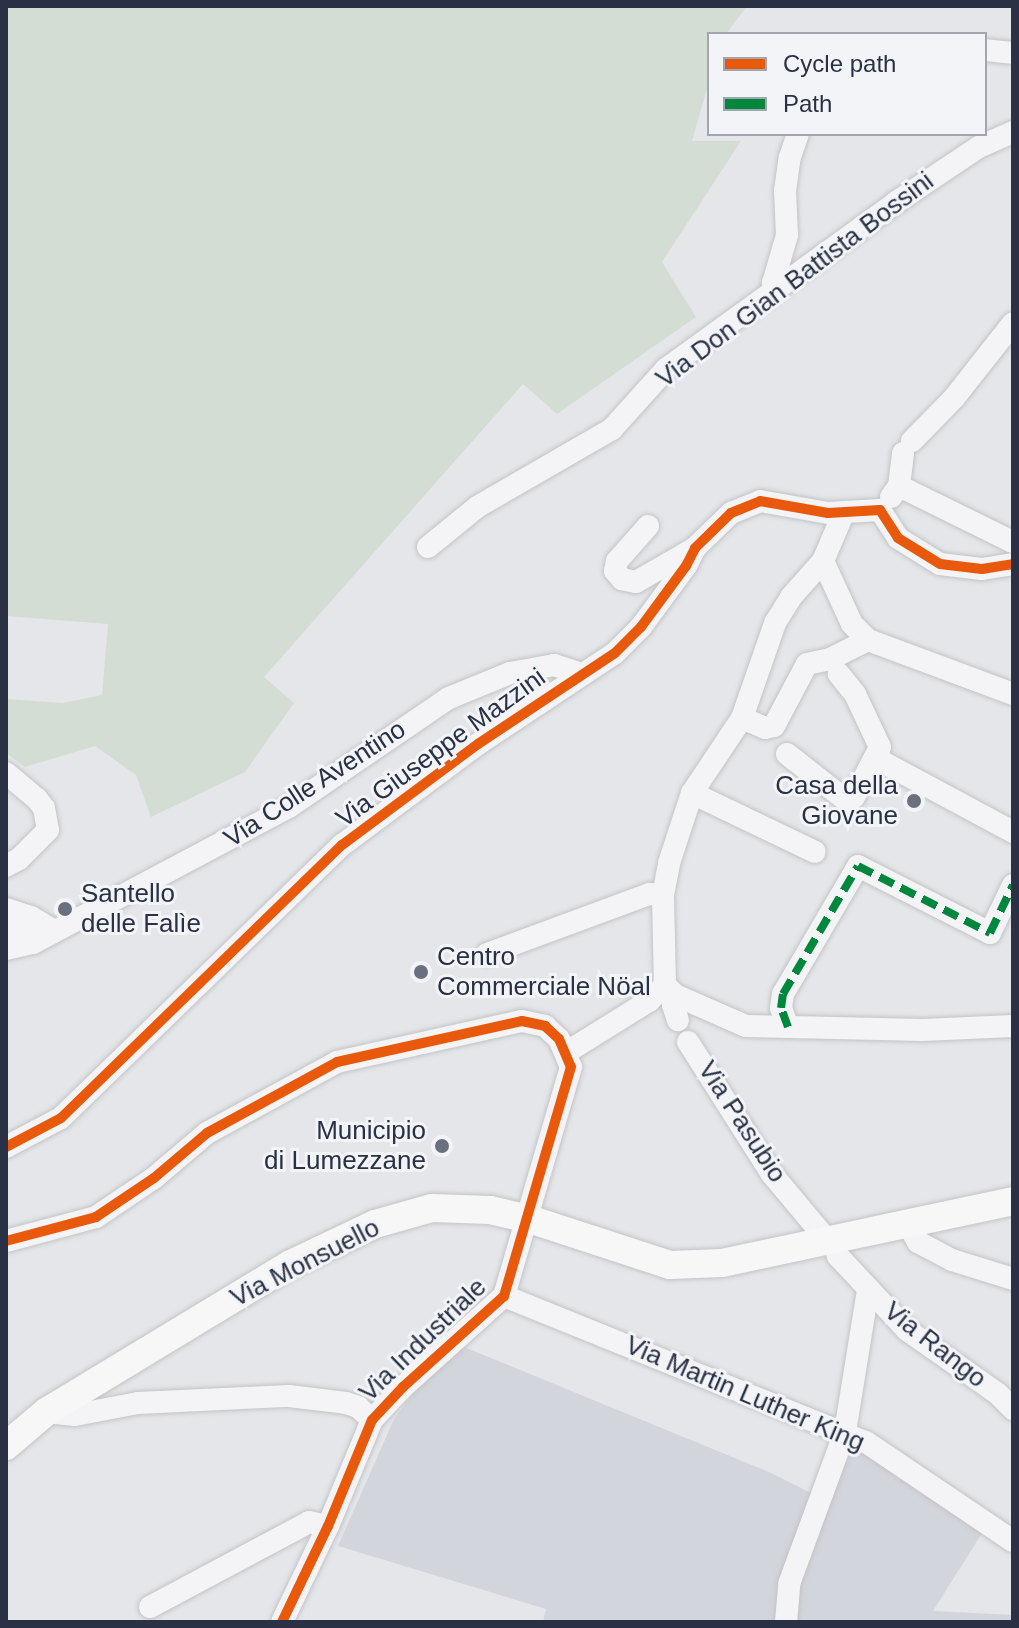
<!DOCTYPE html>
<html>
<head>
<meta charset="utf-8">
<style>
  body { margin:0 }
  #map { position:relative; width:1019px; height:1628px; overflow:hidden; background:#e5e6e9; font-family:Arial,sans-serif }
  div>[style] { position:absolute }
  .built>* { inset:0; background:#d3d5dc }
  .green>* { inset:0; background:#d4ddd4 }
  .roads { filter:drop-shadow(0 0 2px #c3c4c7) drop-shadow(0 0 2px #c3c4c7) }
  .minor>* { height:22px; margin:-11px; padding:0 11px; transform-origin:11px; border-radius:11px; background:#f4f4f6 }
  .major>* { height:28px; margin:-14px; padding:0 14px; transform-origin:14px; border-radius:14px; background:#f7f7f8 }
  .quiet>* { height:8px; margin-top:-4px; transform-origin:0; background:repeating-linear-gradient(90deg,#00873e 0 16px,transparent 0 24px) }
  .cycleway>* { height:10px; margin:-5px; padding:0 5px; transform-origin:5px; border-radius:5px; background:#e8590c }
  .dots>* { width:22px; height:22px; translate:-50% -50%; box-sizing:border-box; border:4px solid #f2f4f8; border-radius:50% }
  span { translate:-50% -50%; white-space:nowrap; text-align:center; line-height:1.15; -webkit-text-stroke:6px #f2f4f8; paint-order:stroke }
  .street-label { font-size:26px; color:#2a3144 }
  .poi-label { font-size:26px; color:#2a3144 }
  .right { translate:-100% -50%; text-align:right }
  .left { translate:0 -50%; text-align:left }
  .frame { position:absolute; inset:0; border:8px solid #2a3144; pointer-events:none }
  .legend { position:absolute; left:707px; top:32px; width:280px; height:104px; box-sizing:border-box; background:#f2f4f8; border:2px solid #a2a6b0; margin:0; padding:10px 14px; list-style:none; font-size:24px; color:#2a3144 }
  .legend li { display:flex; align-items:center; gap:16px; height:40px }
  .legend b { width:40px; border:2px solid #a2a6b0 }
</style>
</head>
<body>
<div id="map">
  <div class="built">
    <div style="clip-path:polygon(464px 1347px,769px 1472px,811px 1493px,783px 1622px,543px 1622px,546px 1609px,338px 1546px,394px 1419px,423px 1381px)"></div>
    <div style="clip-path:polygon(849px 1444px,984px 1530px,933px 1611px,1013px 1615px,1013px 1622px,795px 1622px,793px 1588px)"></div>
  </div>
  <div class="green">
    <div style="clip-path:polygon(6px 6px,747px 6px,726px 34px,709px 34px,709px 82px,692px 141px,741px 141px,662px 262px,696px 317px,557px 414px,523px 384px,264px 677px,294px 703px,245px 772px,151px 817px,136px 775px,95px 746px,25px 767px,6px 753px,7px 699px,63px 703px,102px 695px,108px 624px,6px 616px)"></div>
  </div>
  <div class="roads">
    <div class="minor">
      <div style="left:985px;top:50px;width:28px;rotate:6deg"></div>
      <div style="left:776px;top:290px;width:8px;rotate:-113deg"></div>
      <div style="left:773px;top:283px;width:50px;rotate:-73.7deg"></div>
      <div style="left:787px;top:235px;width:44px;rotate:-92.6deg"></div>
      <div style="left:785px;top:191px;width:34px;rotate:-82deg"></div>
      <div style="left:790px;top:157px;width:24px;rotate:-71deg"></div>
      <div style="left:912px;top:441px;width:60px;rotate:-45.7deg"></div>
      <div style="left:954px;top:398px;width:95px;rotate:-51.8deg"></div>
      <div style="left:899px;top:486px;width:127px;rotate:26.2deg"></div>
      <div style="left:891px;top:497px;width:14px;rotate:-54deg"></div>
      <div style="left:899px;top:486px;width:33px;rotate:-83deg"></div>
      <div style="left:648px;top:526px;width:47px;rotate:131.5deg"></div>
      <div style="left:617px;top:561px;width:10px;rotate:101deg"></div>
      <div style="left:615px;top:571px;width:11px;rotate:49deg"></div>
      <div style="left:622px;top:579px;width:14px;rotate:12deg"></div>
      <div style="left:636px;top:582px;width:68px;rotate:-30deg"></div>
      <div style="left:428px;top:547px;width:63px;rotate:-39.2deg"></div>
      <div style="left:477px;top:507px;width:156px;rotate:-30deg"></div>
      <div style="left:612px;top:429px;width:81px;rotate:-48deg"></div>
      <div style="left:666px;top:369px;width:283px;rotate:-35.9deg"></div>
      <div style="left:895px;top:203px;width:101px;rotate:-33.7deg"></div>
      <div style="left:979px;top:147px;width:37px;rotate:-24deg"></div>
      <div style="left:823px;top:561px;width:69px;rotate:65.3deg"></div>
      <div style="left:852px;top:624px;width:23px;rotate:45deg"></div>
      <div style="left:868px;top:640px;width:155px;rotate:20.4deg"></div>
      <div style="left:742px;top:718px;width:25px;rotate:23deg"></div>
      <div style="left:765px;top:728px;width:9px;rotate:-13deg"></div>
      <div style="left:774px;top:726px;width:70px;rotate:-62deg"></div>
      <div style="left:807px;top:664px;width:24px;rotate:-12deg"></div>
      <div style="left:830px;top:659px;width:42px;rotate:-26.6deg"></div>
      <div style="left:787px;top:754px;width:76px;rotate:38.1deg"></div>
      <div style="left:847px;top:801px;width:8px;rotate:-30deg"></div>
      <div style="left:854px;top:797px;width:56px;rotate:-62.5deg"></div>
      <div style="left:880px;top:747px;width:59px;rotate:-115.3deg"></div>
      <div style="left:855px;top:694px;width:26px;rotate:-129deg"></div>
      <div style="left:875px;top:758px;width:157px;rotate:28.2deg"></div>
      <div style="left:6px;top:773px;width:40px;rotate:40deg"></div>
      <div style="left:37px;top:799px;width:11px;rotate:52deg"></div>
      <div style="left:44px;top:808px;width:22px;rotate:80deg"></div>
      <div style="left:48px;top:830px;width:41px;rotate:135deg"></div>
      <div style="left:19px;top:859px;width:15px;rotate:152deg"></div>
      <div style="left:692px;top:793px;width:136px;rotate:25.6deg"></div>
      <div style="left:6px;top:909px;width:26px;rotate:18deg"></div>
      <div style="left:31px;top:917px;width:27px;rotate:31deg"></div>
      <div style="left:6px;top:928px;width:39px;rotate:3deg"></div>
      <div style="left:6px;top:949px;width:28px;rotate:-13deg"></div>
      <div style="left:33px;top:943px;width:290px;rotate:-28deg"></div>
      <div style="left:289px;top:807px;width:194px;rotate:-34.3deg"></div>
      <div style="left:449px;top:698px;width:66px;rotate:-22.3deg"></div>
      <div style="left:510px;top:673px;width:45px;rotate:-10.3deg"></div>
      <div style="left:554px;top:665px;width:29px;rotate:18deg"></div>
      <div style="left:487px;top:954px;width:173px;rotate:-20.3deg"></div>
      <div style="left:649px;top:894px;width:14px;rotate:4deg"></div>
      <div style="left:665px;top:985px;width:14px;rotate:45deg"></div>
      <div style="left:675px;top:995px;width:77px;rotate:23.6deg"></div>
      <div style="left:746px;top:1026px;width:177px;rotate:1.3deg"></div>
      <div style="left:923px;top:1030px;width:90px;rotate:-2.5deg"></div>
      <div style="left:675px;top:995px;width:10px;rotate:101deg"></div>
      <div style="left:673px;top:1005px;width:16px;rotate:72deg"></div>
      <div style="left:788px;top:1027px;width:20px;rotate:-110deg"></div>
      <div style="left:781px;top:1008px;width:14px;rotate:-82deg"></div>
      <div style="left:783px;top:994px;width:148px;rotate:-59.6deg"></div>
      <div style="left:858px;top:866px;width:148px;rotate:26.9deg"></div>
      <div style="left:990px;top:933px;width:53px;rotate:-64.4deg"></div>
      <div style="left:688px;top:1042px;width:155px;rotate:57.6deg"></div>
      <div style="left:771px;top:1173px;width:87px;rotate:50.1deg"></div>
      <div style="left:567px;top:1052px;width:97px;rotate:-31.9deg"></div>
      <div style="left:649px;top:1001px;width:23px;rotate:-45deg"></div>
      <div style="left:665px;top:985px;width:90px;rotate:-91.3deg"></div>
      <div style="left:663px;top:895px;width:33px;rotate:-79deg"></div>
      <div style="left:669px;top:863px;width:74px;rotate:-71.8deg"></div>
      <div style="left:692px;top:793px;width:90px;rotate:-56.3deg"></div>
      <div style="left:742px;top:718px;width:101px;rotate:-70.8deg"></div>
      <div style="left:775px;top:623px;width:31px;rotate:-58deg"></div>
      <div style="left:791px;top:597px;width:48px;rotate:-48.4deg"></div>
      <div style="left:823px;top:561px;width:51px;rotate:-66.9deg"></div>
      <div style="left:6px;top:1147px;width:62px;rotate:-27.8deg"></div>
      <div style="left:61px;top:1118px;width:392px;rotate:-44.2deg"></div>
      <div style="left:342px;top:845px;width:169px;rotate:-36.6deg"></div>
      <div style="left:478px;top:744px;width:164px;rotate:-33.6deg"></div>
      <div style="left:615px;top:653px;width:37px;rotate:-45deg"></div>
      <div style="left:641px;top:627px;width:76px;rotate:-53.6deg"></div>
      <div style="left:686px;top:566px;width:20px;rotate:-63deg"></div>
      <div style="left:695px;top:548px;width:50px;rotate:-44.2deg"></div>
      <div style="left:731px;top:513px;width:31px;rotate:-22deg"></div>
      <div style="left:760px;top:501px;width:69px;rotate:10deg"></div>
      <div style="left:828px;top:513px;width:52px;rotate:-3.3deg"></div>
      <div style="left:880px;top:510px;width:33px;rotate:57deg"></div>
      <div style="left:898px;top:538px;width:49px;rotate:31.8deg"></div>
      <div style="left:940px;top:564px;width:42px;rotate:6.8deg"></div>
      <div style="left:982px;top:569px;width:31px;rotate:-9deg"></div>
      <div style="left:908px;top:1224px;width:21px;rotate:61deg"></div>
      <div style="left:918px;top:1242px;width:38px;rotate:28deg"></div>
      <div style="left:952px;top:1260px;width:64px;rotate:17.3deg"></div>
      <div style="left:833px;top:1239px;width:18px;rotate:74deg"></div>
      <div style="left:838px;top:1256px;width:101px;rotate:47deg"></div>
      <div style="left:907px;top:1330px;width:111px;rotate:35.1deg"></div>
      <div style="left:998px;top:1394px;width:21px;rotate:45deg"></div>
      <div style="left:6px;top:1241px;width:93px;rotate:-14.9deg"></div>
      <div style="left:96px;top:1217px;width:70px;rotate:-33.9deg"></div>
      <div style="left:154px;top:1178px;width:70px;rotate:-40.3deg"></div>
      <div style="left:207px;top:1133px;width:148px;rotate:-28.6deg"></div>
      <div style="left:337px;top:1062px;width:189px;rotate:-12.5deg"></div>
      <div style="left:522px;top:1021px;width:24px;rotate:12deg"></div>
      <div style="left:545px;top:1026px;width:19px;rotate:43deg"></div>
      <div style="left:559px;top:1039px;width:30px;rotate:67deg"></div>
      <div style="left:571px;top:1067px;width:239px;rotate:106.3deg"></div>
      <div style="left:504px;top:1296px;width:136px;rotate:138deg"></div>
      <div style="left:403px;top:1387px;width:45px;rotate:133.2deg"></div>
      <div style="left:372px;top:1420px;width:115px;rotate:112.5deg"></div>
      <div style="left:328px;top:1526px;width:106px;rotate:115.6deg"></div>
      <div style="left:504px;top:1296px;width:390px;rotate:22deg"></div>
      <div style="left:866px;top:1442px;width:177px;rotate:34deg"></div>
      <div style="left:46px;top:1412px;width:29px;rotate:6deg"></div>
      <div style="left:75px;top:1415px;width:64px;rotate:-10.8deg"></div>
      <div style="left:138px;top:1403px;width:151px;rotate:-2.7deg"></div>
      <div style="left:289px;top:1396px;width:57px;rotate:7deg"></div>
      <div style="left:346px;top:1403px;width:13px;rotate:18deg"></div>
      <div style="left:358px;top:1407px;width:19px;rotate:43deg"></div>
      <div style="left:150px;top:1607px;width:180px;rotate:-28.1deg"></div>
      <div style="left:309px;top:1522px;width:19px;rotate:12deg"></div>
      <div style="left:786px;top:1622px;width:38px;rotate:-85deg"></div>
      <div style="left:789px;top:1584px;width:162px;rotate:-69.8deg"></div>
      <div style="left:845px;top:1432px;width:144px;rotate:-80.8deg"></div>
    </div>
    <div class="major">
      <div style="left:6px;top:1446px;width:52px;rotate:-40.4deg"></div>
      <div style="left:46px;top:1412px;width:284px;rotate:-31.2deg"></div>
      <div style="left:289px;top:1265px;width:95px;rotate:-25.5deg"></div>
      <div style="left:375px;top:1224px;width:59px;rotate:-15.7deg"></div>
      <div style="left:432px;top:1208px;width:58px;rotate:2deg"></div>
      <div style="left:490px;top:1210px;width:37px;rotate:13deg"></div>
      <div style="left:526px;top:1218px;width:151px;rotate:18.1deg"></div>
      <div style="left:670px;top:1265px;width:52px;rotate:-2.2deg"></div>
      <div style="left:722px;top:1263px;width:298px;rotate:-12deg"></div>
    </div>
  </div>
  <div class="quiet">
    <div style="left:788px;top:1027px;width:20px;rotate:-110deg"></div>
    <div style="left:781px;top:1008px;width:14px;rotate:-82deg"></div>
    <div style="left:783px;top:994px;width:148px;rotate:-59.6deg"></div>
    <div style="left:858px;top:866px;width:148px;rotate:26.9deg"></div>
    <div style="left:990px;top:933px;width:53px;rotate:-64.4deg"></div>
  </div>
  <div class="cycleway">
    <div style="left:6px;top:1147px;width:62px;rotate:-27.8deg"></div>
    <div style="left:61px;top:1118px;width:392px;rotate:-44.2deg"></div>
    <div style="left:342px;top:845px;width:169px;rotate:-36.6deg"></div>
    <div style="left:478px;top:744px;width:164px;rotate:-33.6deg"></div>
    <div style="left:615px;top:653px;width:37px;rotate:-45deg"></div>
    <div style="left:641px;top:627px;width:76px;rotate:-53.6deg"></div>
    <div style="left:686px;top:566px;width:20px;rotate:-63deg"></div>
    <div style="left:695px;top:548px;width:50px;rotate:-44.2deg"></div>
    <div style="left:731px;top:513px;width:31px;rotate:-22deg"></div>
    <div style="left:760px;top:501px;width:69px;rotate:10deg"></div>
    <div style="left:828px;top:513px;width:52px;rotate:-3.3deg"></div>
    <div style="left:880px;top:510px;width:33px;rotate:57deg"></div>
    <div style="left:898px;top:538px;width:49px;rotate:31.8deg"></div>
    <div style="left:940px;top:564px;width:42px;rotate:6.8deg"></div>
    <div style="left:982px;top:569px;width:31px;rotate:-9deg"></div>
    <div style="left:6px;top:1241px;width:93px;rotate:-14.9deg"></div>
    <div style="left:96px;top:1217px;width:70px;rotate:-33.9deg"></div>
    <div style="left:154px;top:1178px;width:70px;rotate:-40.3deg"></div>
    <div style="left:207px;top:1133px;width:148px;rotate:-28.6deg"></div>
    <div style="left:337px;top:1062px;width:189px;rotate:-12.5deg"></div>
    <div style="left:522px;top:1021px;width:24px;rotate:12deg"></div>
    <div style="left:545px;top:1026px;width:19px;rotate:43deg"></div>
    <div style="left:559px;top:1039px;width:30px;rotate:67deg"></div>
    <div style="left:571px;top:1067px;width:239px;rotate:106.3deg"></div>
    <div style="left:504px;top:1296px;width:136px;rotate:138deg"></div>
    <div style="left:403px;top:1387px;width:45px;rotate:133.2deg"></div>
    <div style="left:372px;top:1420px;width:115px;rotate:112.5deg"></div>
    <div style="left:328px;top:1526px;width:106px;rotate:115.6deg"></div>
  </div>
  <div class="dots">
    <div style="left:914px;top:801px;background:#6b707e"></div>
    <div style="left:65px;top:909px;background:#6b707e"></div>
    <div style="left:421px;top:972px;background:#6b707e"></div>
    <div style="left:442px;top:1146px;background:#6b707e"></div>
  </div>
  <div class="street-label">
    <span style="left:795px;top:280px;rotate:-37deg">Via Don Gian Battista Bossini</span>
    <span style="left:441px;top:748px;rotate:-36deg">Via Giuseppe Mazzini</span>
    <span style="left:315px;top:784px;rotate:-33deg">Via Colle Aventino</span>
    <span style="left:742px;top:1122px;rotate:57deg">Via Pasubio</span>
    <span style="left:305px;top:1263px;rotate:-27deg">Via Monsuello</span>
    <span style="left:423px;top:1340px;rotate:-44deg">Via Industriale</span>
    <span style="left:935px;top:1345px;rotate:38deg">Via Rango</span>
    <span style="left:745px;top:1394px;rotate:23deg">Via Martin Luther King</span>
  </div>
  <div class="poi-label">
    <span class="right" style="left:898px;top:801px">Casa della<br>Giovane</span>
    <span class="left" style="left:81px;top:909px">Santello<br>delle Falìe</span>
    <span class="left" style="left:437px;top:972px">Centro<br>Commerciale Nöal</span>
    <span class="right" style="left:426px;top:1146px">Municipio<br>di Lumezzane</span>
  </div>
  <div class="frame"></div>
  <ul class="legend">
  <li><b style="height:10px;background:#e8590c"></b>Cycle path</li>
  <li><b style="height:10px;background:#00873e"></b>Path</li>
  </ul>
</div>
</body>
</html>
